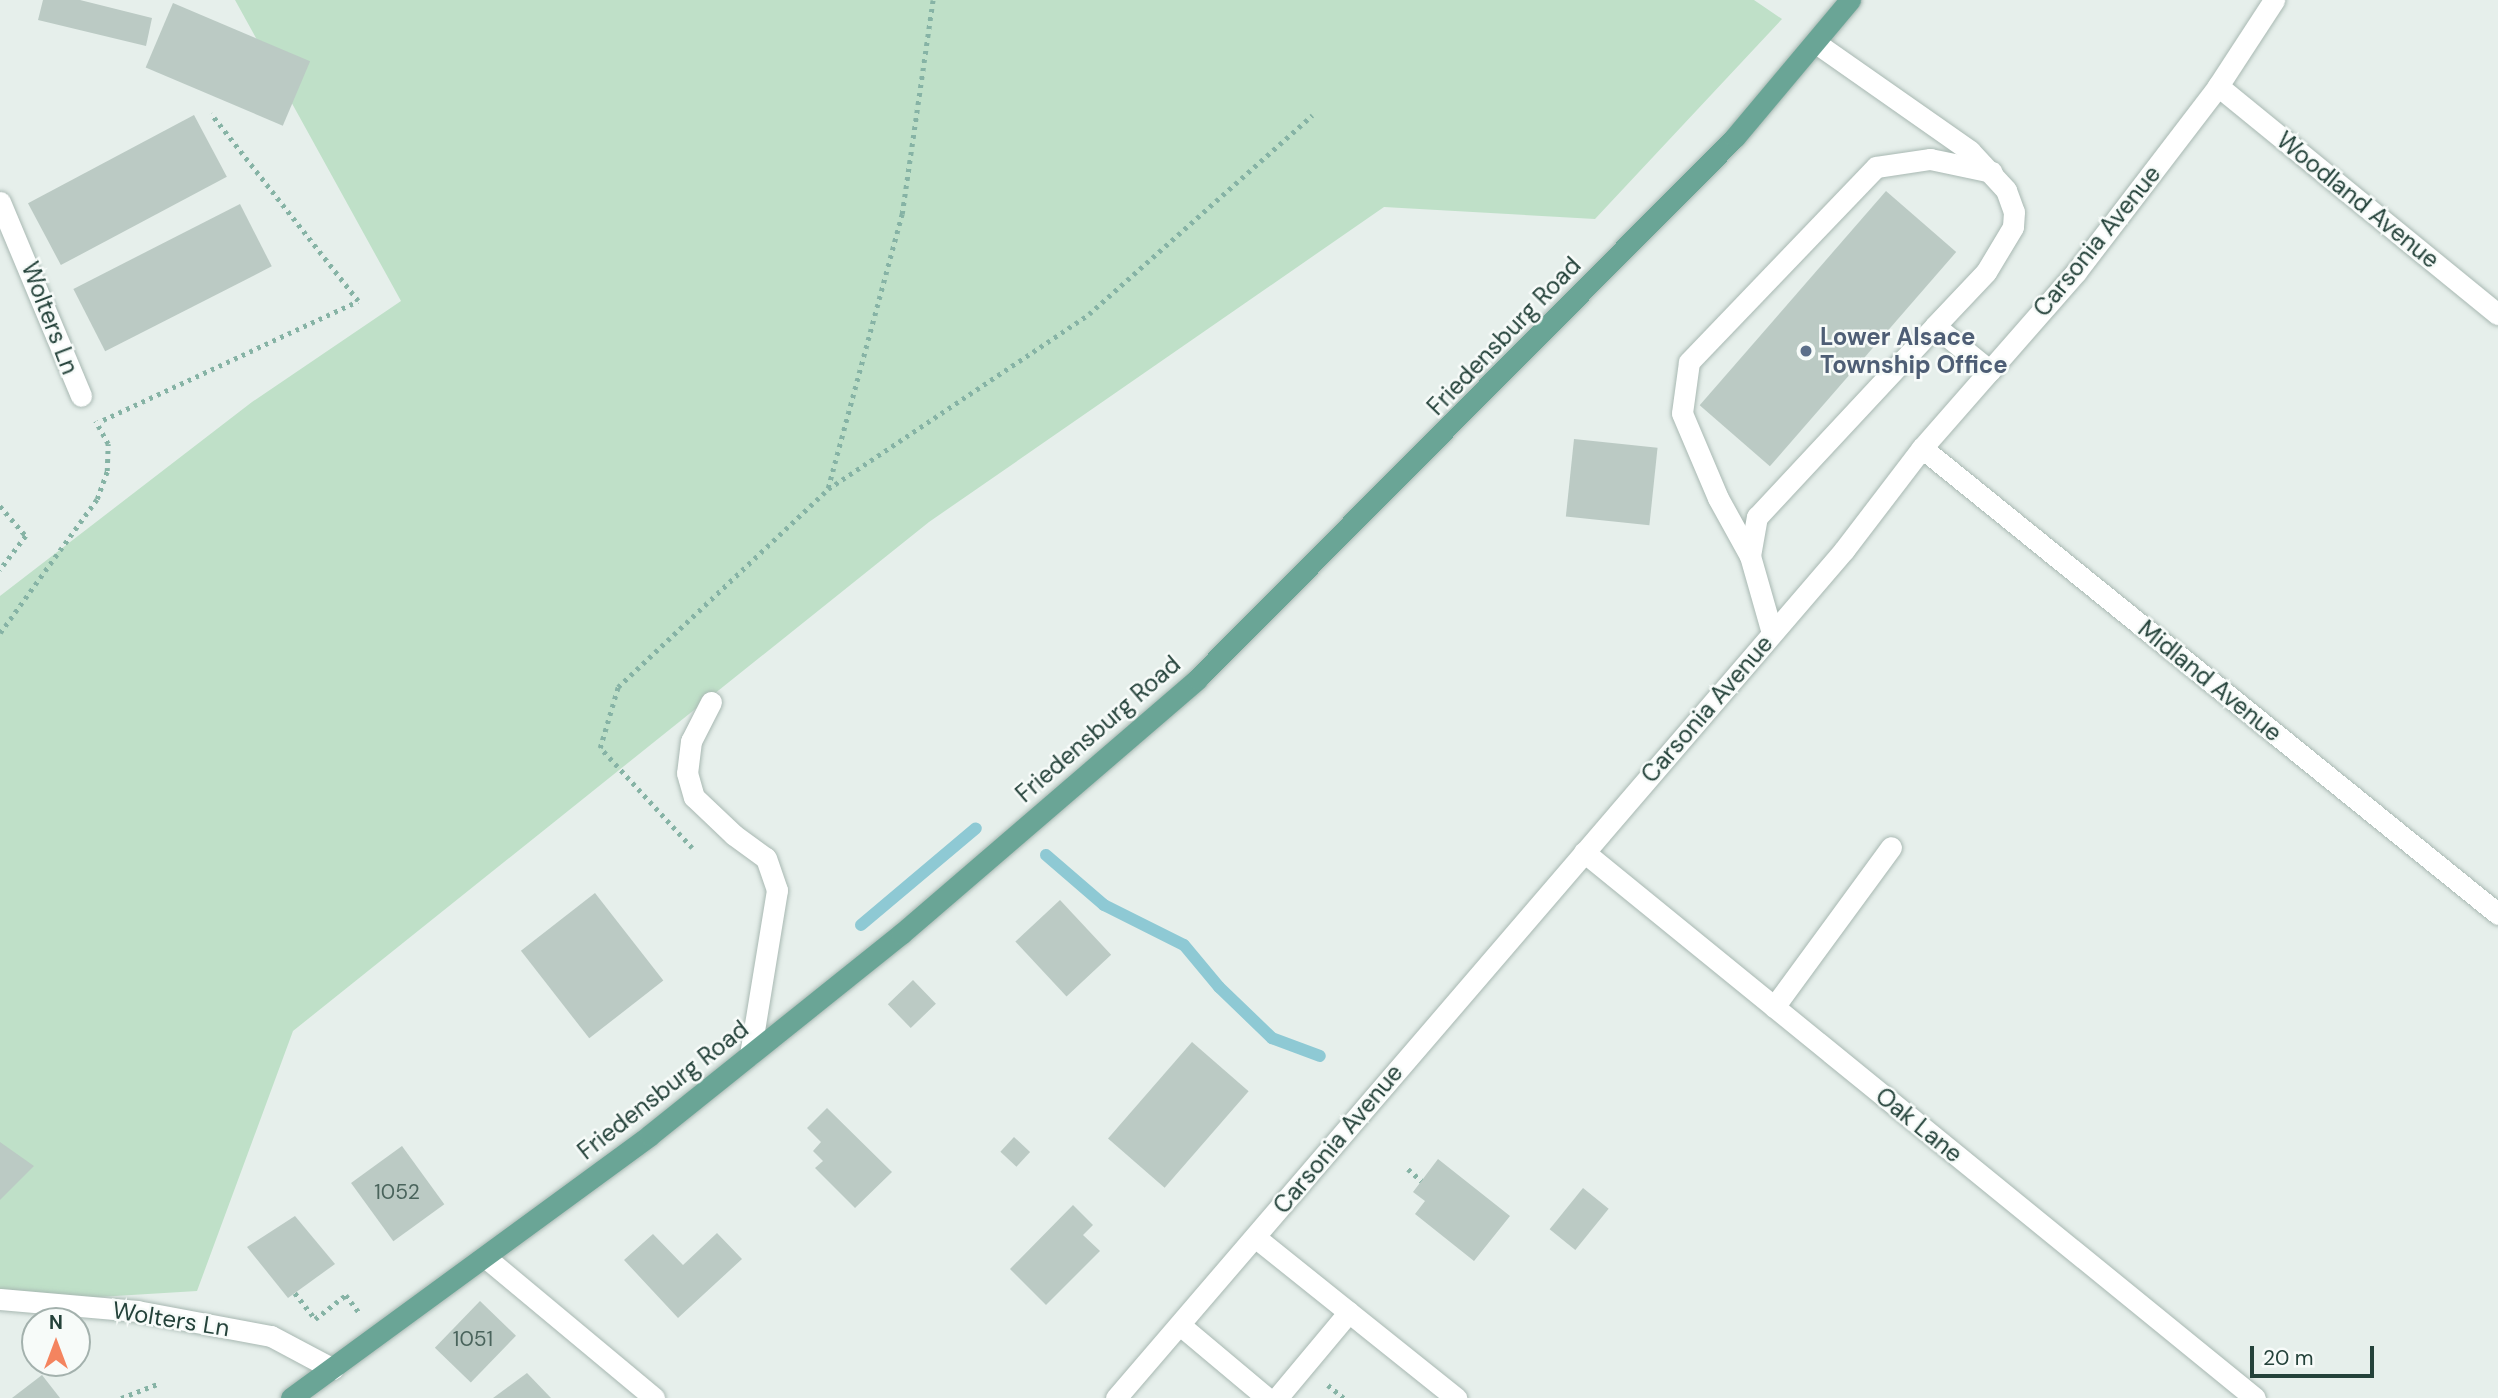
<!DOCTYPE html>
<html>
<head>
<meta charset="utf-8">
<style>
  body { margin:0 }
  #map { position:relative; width:2498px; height:1398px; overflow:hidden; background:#e6efeb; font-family:"DM Sans",sans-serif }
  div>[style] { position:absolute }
  .green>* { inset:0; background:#bfe0c8 }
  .stream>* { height:12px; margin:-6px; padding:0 6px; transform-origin:6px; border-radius:6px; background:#8ec9d4 }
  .building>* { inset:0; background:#bbcac4; transform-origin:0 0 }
  .path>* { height:4.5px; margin-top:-2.25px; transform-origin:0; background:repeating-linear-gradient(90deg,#86b3a5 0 3.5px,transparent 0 8.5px) }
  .roads { filter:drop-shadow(0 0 2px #a8b8b2) drop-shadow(0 0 2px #a8b8b2) }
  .minor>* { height:21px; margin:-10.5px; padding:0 10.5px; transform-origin:10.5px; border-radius:10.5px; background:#fff }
  .major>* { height:21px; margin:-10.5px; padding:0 10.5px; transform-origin:10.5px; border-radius:10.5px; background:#6aa596 }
  .dots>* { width:19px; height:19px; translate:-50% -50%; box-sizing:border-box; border:4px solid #f7fbf9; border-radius:50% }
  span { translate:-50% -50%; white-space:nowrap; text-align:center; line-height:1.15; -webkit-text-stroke:5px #f7fbf9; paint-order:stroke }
  .number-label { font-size:21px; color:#4a645c }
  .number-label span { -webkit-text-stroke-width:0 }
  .street-label { font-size:24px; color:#24423a }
  .service-label { font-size:24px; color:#4e5e75; font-weight:700 }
  .left { translate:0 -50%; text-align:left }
  .north { position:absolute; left:21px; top:1307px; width:70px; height:70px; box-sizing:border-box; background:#f7fbf9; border:2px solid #a3b1ad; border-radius:50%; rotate:0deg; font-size:19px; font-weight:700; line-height:28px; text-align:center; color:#24423a }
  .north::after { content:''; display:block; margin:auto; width:24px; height:32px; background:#f4845f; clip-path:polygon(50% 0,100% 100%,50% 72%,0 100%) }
  .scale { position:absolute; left:2250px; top:1346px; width:124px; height:32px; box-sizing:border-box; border:4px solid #24423a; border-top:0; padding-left:9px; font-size:21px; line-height:24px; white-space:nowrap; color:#24423a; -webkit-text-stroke:5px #f7fbf9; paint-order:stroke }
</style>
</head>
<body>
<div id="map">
  <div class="green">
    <div style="clip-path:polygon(235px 0,1754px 0,1782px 19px,1595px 219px,1384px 207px,929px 522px,293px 1031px,197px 1291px,0 1303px,0 596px,252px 402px,401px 301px)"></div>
  </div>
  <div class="stream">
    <div style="left:1046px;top:855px;width:77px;rotate:40.8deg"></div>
    <div style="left:1104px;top:905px;width:89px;rotate:26.6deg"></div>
    <div style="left:1184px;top:945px;width:55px;rotate:50.2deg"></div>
    <div style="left:1219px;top:987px;width:74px;rotate:43.9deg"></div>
    <div style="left:1272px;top:1038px;width:51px;rotate:20.6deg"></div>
    <div style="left:861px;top:925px;width:150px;rotate:-40.1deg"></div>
  </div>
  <div class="building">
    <div style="clip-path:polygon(43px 0,80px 0,152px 18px,146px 46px,38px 20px)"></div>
    <div style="left:173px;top:3px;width:149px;height:70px;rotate:23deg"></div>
    <div style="left:194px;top:115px;width:70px;height:188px;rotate:62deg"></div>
    <div style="left:1886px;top:191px;width:93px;height:284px;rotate:41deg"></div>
    <div style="left:240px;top:204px;width:70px;height:187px;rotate:63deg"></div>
    <div style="left:1574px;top:439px;width:84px;height:78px;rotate:6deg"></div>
    <div style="left:595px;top:893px;width:111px;height:94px;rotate:52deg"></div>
    <div style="left:1060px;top:900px;width:75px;height:61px;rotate:47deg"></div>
    <div style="left:913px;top:980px;width:33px;height:35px;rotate:46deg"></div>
    <div style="left:1192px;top:1042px;width:75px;height:128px;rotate:41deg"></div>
    <div style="clip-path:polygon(827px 1108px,892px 1172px,855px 1208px,815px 1168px,823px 1161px,813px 1151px,821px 1142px,807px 1128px)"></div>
    <div style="left:1014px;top:1137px;width:22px;height:20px;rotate:43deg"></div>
    <div style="clip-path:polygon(0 1142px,34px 1166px,0 1200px)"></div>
    <div style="left:402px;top:1146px;width:72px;height:63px;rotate:54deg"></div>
    <div style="clip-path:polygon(1438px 1159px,1510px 1216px,1474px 1261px,1415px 1214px,1425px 1201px,1413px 1192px)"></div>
    <div style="left:1583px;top:1188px;width:33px;height:53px;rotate:39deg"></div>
    <div style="clip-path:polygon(1073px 1205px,1093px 1225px,1083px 1235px,1100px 1251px,1046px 1305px,1010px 1269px)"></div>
    <div style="clip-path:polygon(295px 1216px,335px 1264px,288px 1298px,247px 1247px)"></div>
    <div style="clip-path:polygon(717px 1233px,742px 1259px,678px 1318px,624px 1260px,653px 1234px,683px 1265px)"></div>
    <div style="left:480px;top:1301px;width:50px;height:65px;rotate:44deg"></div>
    <div style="clip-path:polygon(527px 1373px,551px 1398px,493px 1398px)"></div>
    <div style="clip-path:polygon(42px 1375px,60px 1398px,12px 1398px)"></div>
  </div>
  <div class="path">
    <div style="left:103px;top:420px;width:281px;rotate:-25deg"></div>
    <div style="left:358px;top:301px;width:238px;rotate:-128.2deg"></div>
    <div style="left:828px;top:488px;width:284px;rotate:-74.9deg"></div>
    <div style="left:902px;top:214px;width:216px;rotate:-81.8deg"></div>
    <div style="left:0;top:506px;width:40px;rotate:49deg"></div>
    <div style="left:26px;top:536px;width:43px;rotate:127.4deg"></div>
    <div style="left:0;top:633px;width:165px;rotate:-54.1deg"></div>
    <div style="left:97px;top:499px;width:30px;rotate:-70deg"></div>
    <div style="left:107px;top:471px;width:27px;rotate:-88deg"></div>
    <div style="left:108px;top:444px;width:26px;rotate:-119deg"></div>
    <div style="left:692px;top:848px;width:136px;rotate:-132.6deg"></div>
    <div style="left:600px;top:748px;width:64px;rotate:-73.6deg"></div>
    <div style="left:618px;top:687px;width:289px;rotate:-43.3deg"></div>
    <div style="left:828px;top:489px;width:314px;rotate:-33.8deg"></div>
    <div style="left:1089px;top:314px;width:299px;rotate:-41.7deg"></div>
    <div style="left:1408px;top:1169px;width:18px;rotate:41deg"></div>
    <div style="left:295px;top:1293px;width:33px;rotate:52deg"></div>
    <div style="left:315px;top:1319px;width:39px;rotate:-38deg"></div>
    <div style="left:346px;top:1295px;width:21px;rotate:53deg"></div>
    <div style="left:1328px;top:1385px;width:21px;rotate:39deg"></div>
    <div style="left:121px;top:1398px;width:40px;rotate:-21deg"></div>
  </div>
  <div class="roads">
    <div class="minor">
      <div style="left:1816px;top:43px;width:188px;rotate:35deg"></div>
      <div style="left:1970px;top:151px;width:53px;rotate:47.3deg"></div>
      <div style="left:2006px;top:190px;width:23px;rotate:70deg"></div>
      <div style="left:2014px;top:212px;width:15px;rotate:94deg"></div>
      <div style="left:2013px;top:227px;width:52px;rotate:121deg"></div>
      <div style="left:1986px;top:272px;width:74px;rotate:133.4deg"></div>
      <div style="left:2218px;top:86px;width:361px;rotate:39.2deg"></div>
      <div style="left:0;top:202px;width:210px;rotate:67.3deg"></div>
      <div style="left:1922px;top:448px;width:741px;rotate:38.97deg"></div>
      <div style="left:1750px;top:556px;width:66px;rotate:-118.9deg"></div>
      <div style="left:1718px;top:498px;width:92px;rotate:-113deg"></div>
      <div style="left:1682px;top:413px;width:51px;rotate:-82.2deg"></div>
      <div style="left:1689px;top:362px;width:270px;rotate:-46.2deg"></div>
      <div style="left:1876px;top:167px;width:55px;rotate:-8.4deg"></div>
      <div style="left:1930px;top:159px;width:63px;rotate:11.8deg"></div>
      <div style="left:1772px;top:633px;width:80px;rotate:-105.9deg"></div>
      <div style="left:1750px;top:556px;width:40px;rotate:-80deg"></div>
      <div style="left:1757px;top:517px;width:261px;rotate:-47deg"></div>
      <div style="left:1935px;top:326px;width:71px;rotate:39.3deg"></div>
      <div style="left:711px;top:702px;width:44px;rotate:117.1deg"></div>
      <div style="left:691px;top:741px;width:32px;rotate:97deg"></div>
      <div style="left:687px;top:773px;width:25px;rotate:74deg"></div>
      <div style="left:694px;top:797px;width:55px;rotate:43.5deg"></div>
      <div style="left:734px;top:835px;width:39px;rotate:36deg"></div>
      <div style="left:766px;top:858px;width:34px;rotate:71deg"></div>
      <div style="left:777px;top:890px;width:167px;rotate:99.3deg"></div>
      <div style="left:1584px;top:852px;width:865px;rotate:39.14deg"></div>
      <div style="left:1774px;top:1007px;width:198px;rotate:-53.8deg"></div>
      <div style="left:1255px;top:1237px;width:258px;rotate:38.7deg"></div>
      <div style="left:485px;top:1257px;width:220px;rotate:39.8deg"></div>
      <div style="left:0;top:1299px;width:138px;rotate:5deg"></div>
      <div style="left:137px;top:1311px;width:136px;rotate:10.6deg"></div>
      <div style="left:271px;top:1336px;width:70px;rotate:28deg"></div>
      <div style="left:1180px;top:1325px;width:114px;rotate:40deg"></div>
      <div style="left:1116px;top:1398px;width:1118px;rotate:-49.35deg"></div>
      <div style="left:1844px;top:550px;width:128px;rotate:-52.6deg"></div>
      <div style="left:1922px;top:448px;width:234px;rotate:-48.8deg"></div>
      <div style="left:2076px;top:272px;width:234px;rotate:-52.6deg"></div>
      <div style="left:2218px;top:86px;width:103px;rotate:-56.9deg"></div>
      <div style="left:1277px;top:1398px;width:112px;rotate:-50.1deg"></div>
    </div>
    <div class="major">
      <div style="left:291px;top:1398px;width:445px;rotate:-36.2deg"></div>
      <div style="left:650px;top:1135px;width:322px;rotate:-38.7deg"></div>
      <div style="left:901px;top:934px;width:391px;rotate:-40.7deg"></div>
      <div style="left:1197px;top:679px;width:764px;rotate:-45.21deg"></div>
      <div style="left:1735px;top:137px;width:179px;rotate:-50deg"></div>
    </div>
  </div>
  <div class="dots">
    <div style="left:1806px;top:351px;background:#5c6f8a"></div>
  </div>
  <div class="number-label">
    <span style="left:397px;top:1192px">1052</span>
    <span style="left:473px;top:1339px">1051</span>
  </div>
  <div class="street-label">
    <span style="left:2358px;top:200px;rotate:39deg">Woodland Avenue</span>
    <span style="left:2097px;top:241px;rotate:-51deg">Carsonia Avenue</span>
    <span style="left:50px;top:318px;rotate:69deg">Wolters Ln</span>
    <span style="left:1504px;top:336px;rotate:-46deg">Friedensburg Road</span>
    <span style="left:2210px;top:681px;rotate:39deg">Midland Avenue</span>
    <span style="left:1707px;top:709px;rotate:-49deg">Carsonia Avenue</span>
    <span style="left:1098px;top:729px;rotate:-41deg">Friedensburg Road</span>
    <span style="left:663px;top:1090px;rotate:-38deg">Friedensburg Road</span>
    <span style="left:1919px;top:1125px;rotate:39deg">Oak Lane</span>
    <span style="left:1338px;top:1139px;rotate:-50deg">Carsonia Avenue</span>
    <span style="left:171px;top:1319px;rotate:9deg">Wolters Ln</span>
  </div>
  <div class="service-label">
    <span class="left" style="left:1820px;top:351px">Lower Alsace<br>Township Office</span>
  </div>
  <div class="north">N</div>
  <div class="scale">20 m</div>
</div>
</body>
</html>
